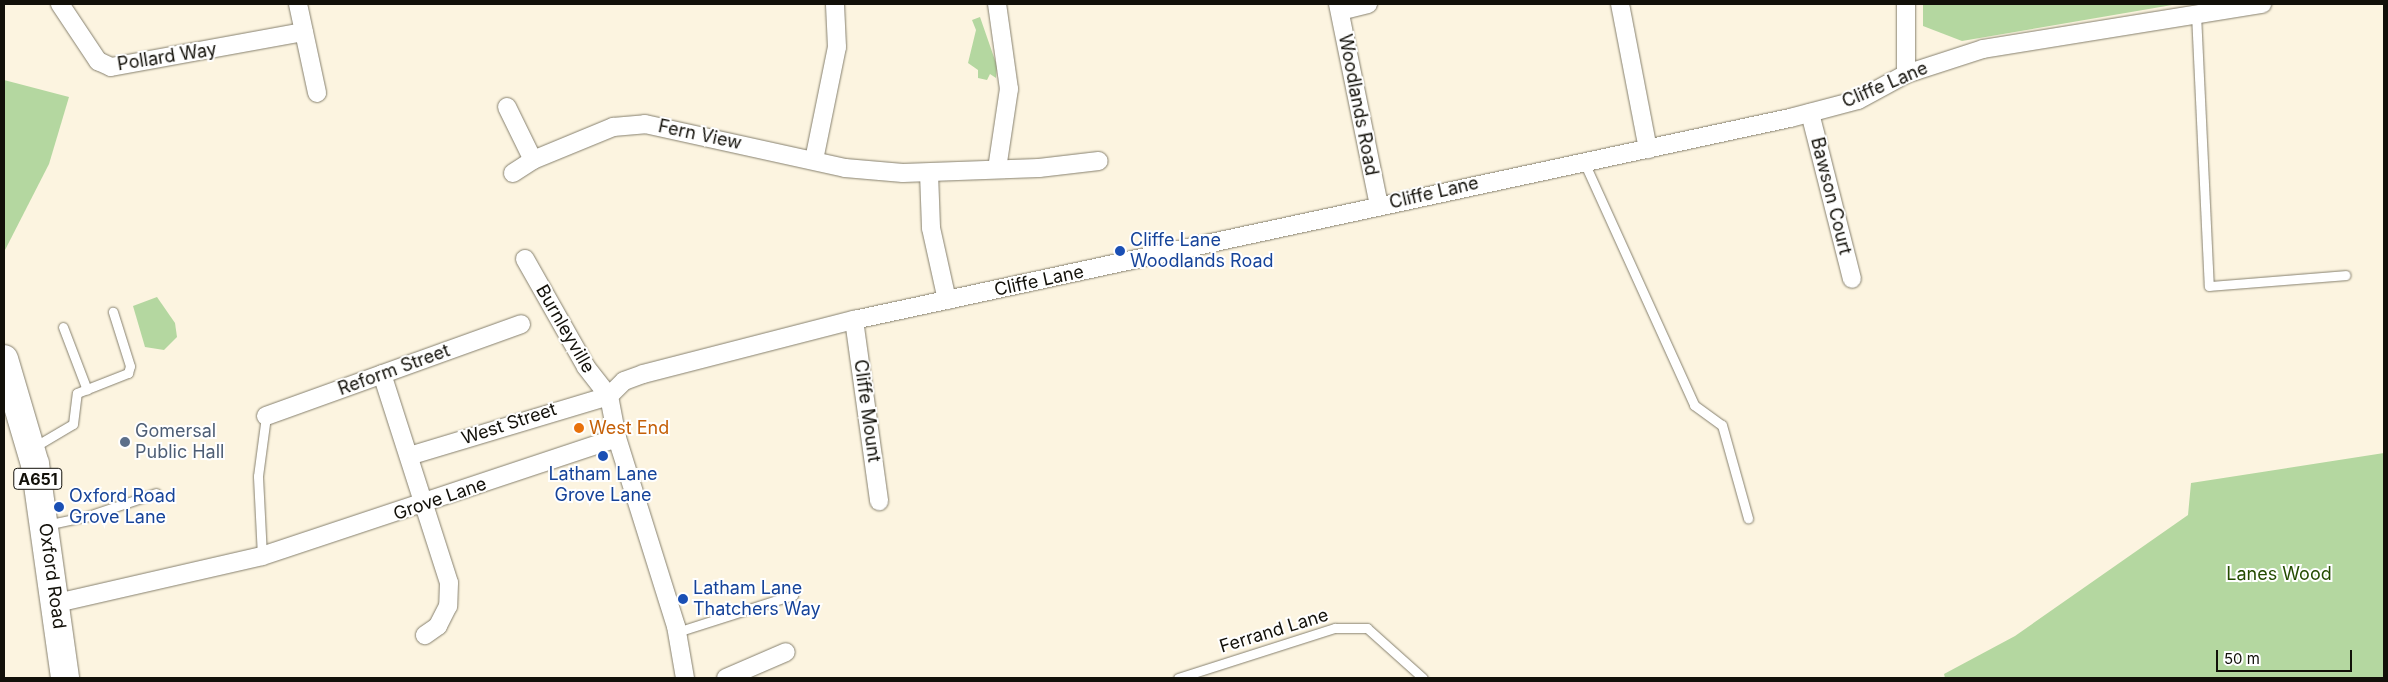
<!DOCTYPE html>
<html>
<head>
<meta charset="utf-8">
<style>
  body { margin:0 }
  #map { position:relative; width:2388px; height:682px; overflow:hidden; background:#fcf4e0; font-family:Inter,sans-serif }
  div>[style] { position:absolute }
  .green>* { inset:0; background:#b4d7a0 }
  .roads { filter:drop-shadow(0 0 1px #86806e) drop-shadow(0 0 1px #86806e) }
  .lane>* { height:9px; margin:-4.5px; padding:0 4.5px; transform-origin:4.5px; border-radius:4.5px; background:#fff }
  .street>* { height:18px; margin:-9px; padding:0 9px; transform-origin:9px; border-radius:9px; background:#fff }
  .primary>* { height:28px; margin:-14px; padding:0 14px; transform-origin:14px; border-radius:14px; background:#fff }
  .dots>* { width:14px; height:14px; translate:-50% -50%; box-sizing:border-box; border:2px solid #fff; border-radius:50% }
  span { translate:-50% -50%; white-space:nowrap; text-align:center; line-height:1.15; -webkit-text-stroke:4px #fff; paint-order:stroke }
  .shield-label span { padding:1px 4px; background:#fff; border:1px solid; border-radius:4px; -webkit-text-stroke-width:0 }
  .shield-label { font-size:16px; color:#121009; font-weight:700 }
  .street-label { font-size:18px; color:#121009 }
  .transit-label { font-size:18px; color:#164399 }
  .left { translate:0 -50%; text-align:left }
  .food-label { font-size:18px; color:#c56008 }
  .service-label { font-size:18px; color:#4e5e75 }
  .park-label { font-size:18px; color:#244b00 }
  .frame { position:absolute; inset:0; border:5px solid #121009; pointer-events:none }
  .scale { position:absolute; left:2216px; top:650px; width:136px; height:22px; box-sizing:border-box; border:2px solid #121009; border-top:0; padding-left:6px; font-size:15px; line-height:18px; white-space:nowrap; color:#121009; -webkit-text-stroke:4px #fff; paint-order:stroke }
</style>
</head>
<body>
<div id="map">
  <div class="green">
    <div style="clip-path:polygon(1923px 4px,2178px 4px,1962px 41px,1923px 26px)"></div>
    <div style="clip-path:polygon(980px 17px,997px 66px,996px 78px,990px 74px,987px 80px,978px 78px,978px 70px,968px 63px,976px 30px,972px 20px)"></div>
    <div style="clip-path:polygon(4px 80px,69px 97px,49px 164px,4px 252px)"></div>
    <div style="clip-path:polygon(157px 297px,175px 323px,177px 337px,164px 350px,145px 347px,133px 306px)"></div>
    <div style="clip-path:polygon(2384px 453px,2384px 678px,1945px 678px,1944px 674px,2015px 636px,2188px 515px,2191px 483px)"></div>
  </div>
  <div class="roads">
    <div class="lane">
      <div style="left:2196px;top:14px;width:272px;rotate:87.3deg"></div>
      <div style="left:2209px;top:286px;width:137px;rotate:-4.6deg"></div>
      <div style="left:1584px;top:162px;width:267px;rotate:65.6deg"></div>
      <div style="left:1694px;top:405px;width:34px;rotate:36deg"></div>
      <div style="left:1722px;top:425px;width:97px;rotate:74.4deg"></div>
      <div style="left:63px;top:327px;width:67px;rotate:69.1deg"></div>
      <div style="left:34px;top:447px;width:45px;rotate:-30.5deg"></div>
      <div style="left:73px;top:424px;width:31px;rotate:-83deg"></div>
      <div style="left:77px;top:393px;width:55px;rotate:-21.4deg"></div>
      <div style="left:128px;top:373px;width:7px;rotate:-74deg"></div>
      <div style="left:130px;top:366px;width:57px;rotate:-107.5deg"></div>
      <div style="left:46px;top:525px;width:40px;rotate:-12deg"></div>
      <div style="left:85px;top:517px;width:75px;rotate:-18.7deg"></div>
      <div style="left:262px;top:556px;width:80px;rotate:-92.9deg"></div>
      <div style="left:258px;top:476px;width:61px;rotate:-82.4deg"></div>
      <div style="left:677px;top:632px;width:122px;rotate:-17.7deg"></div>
      <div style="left:1178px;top:678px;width:165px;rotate:-17.7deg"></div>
      <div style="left:1335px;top:628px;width:32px"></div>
      <div style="left:1367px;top:628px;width:75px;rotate:41.8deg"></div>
    </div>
    <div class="street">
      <div style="left:60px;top:4px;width:69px;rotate:56.3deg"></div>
      <div style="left:98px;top:61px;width:14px;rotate:25deg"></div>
      <div style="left:111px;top:67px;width:196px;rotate:-10.3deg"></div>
      <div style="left:298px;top:4px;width:91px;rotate:77.9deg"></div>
      <div style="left:1338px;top:4px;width:206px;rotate:78.5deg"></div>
      <div style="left:1620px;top:4px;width:148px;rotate:79.1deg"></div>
      <div style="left:1340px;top:11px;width:29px;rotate:-14deg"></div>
      <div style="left:1906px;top:74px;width:70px;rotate:-90deg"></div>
      <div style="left:507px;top:107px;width:59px;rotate:63.9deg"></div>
      <div style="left:533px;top:160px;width:87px;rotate:-22.4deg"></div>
      <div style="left:613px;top:127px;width:32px;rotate:-5deg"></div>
      <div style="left:645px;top:124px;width:205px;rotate:12.4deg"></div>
      <div style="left:845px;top:168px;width:58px;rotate:4.9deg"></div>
      <div style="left:903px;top:173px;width:136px;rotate:-2.1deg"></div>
      <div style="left:1039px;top:168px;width:60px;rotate:-6.7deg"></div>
      <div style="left:1810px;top:113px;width:171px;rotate:75.8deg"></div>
      <div style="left:814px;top:160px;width:115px;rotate:-78.5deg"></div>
      <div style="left:837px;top:47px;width:43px;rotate:-92.7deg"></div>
      <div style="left:997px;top:169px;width:81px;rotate:-81.5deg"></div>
      <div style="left:1009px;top:89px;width:86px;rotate:-98deg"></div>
      <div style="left:513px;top:173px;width:24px;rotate:-33deg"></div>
      <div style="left:929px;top:173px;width:55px;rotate:87.9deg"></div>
      <div style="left:931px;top:228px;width:74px;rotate:77.5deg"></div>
      <div style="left:525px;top:259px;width:124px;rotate:60.5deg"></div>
      <div style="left:586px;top:367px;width:37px;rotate:52deg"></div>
      <div style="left:854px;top:320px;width:183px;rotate:82.1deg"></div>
      <div style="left:382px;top:374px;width:219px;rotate:72.2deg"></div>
      <div style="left:449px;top:583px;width:23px;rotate:92deg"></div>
      <div style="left:448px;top:606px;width:22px;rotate:117deg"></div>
      <div style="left:438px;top:626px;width:16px;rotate:145deg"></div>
      <div style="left:609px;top:396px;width:21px;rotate:-45deg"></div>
      <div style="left:624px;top:381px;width:20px;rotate:-20deg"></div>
      <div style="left:643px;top:374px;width:218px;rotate:-14.4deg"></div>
      <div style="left:854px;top:320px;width:958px;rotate:-12.18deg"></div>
      <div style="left:1790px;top:118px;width:70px;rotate:-14.8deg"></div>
      <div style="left:1858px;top:100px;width:55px;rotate:-28.4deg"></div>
      <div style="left:1906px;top:74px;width:81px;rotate:-18deg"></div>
      <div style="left:1983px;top:49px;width:283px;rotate:-9.2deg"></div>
      <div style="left:609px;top:396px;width:43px;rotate:79.2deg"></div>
      <div style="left:617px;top:438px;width:197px;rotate:72.6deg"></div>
      <div style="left:676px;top:626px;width:53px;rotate:80.2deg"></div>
      <div style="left:266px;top:416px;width:271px;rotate:-19.8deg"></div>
      <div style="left:409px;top:456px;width:209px;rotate:-16.7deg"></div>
      <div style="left:57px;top:603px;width:210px;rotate:-12.9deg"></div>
      <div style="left:262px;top:556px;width:374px;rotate:-18.4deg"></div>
      <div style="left:726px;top:678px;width:65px;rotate:-23.4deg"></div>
    </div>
    <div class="primary">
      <div style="left:4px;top:359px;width:109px;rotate:73.6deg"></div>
      <div style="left:35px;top:464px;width:216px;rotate:82deg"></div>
    </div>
  </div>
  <div class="dots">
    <div style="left:1120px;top:251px;background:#1a4fb4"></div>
    <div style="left:579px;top:428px;background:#e8710a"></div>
    <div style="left:125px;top:442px;background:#5c6f8a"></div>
    <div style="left:603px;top:456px;background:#1a4fb4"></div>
    <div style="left:59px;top:507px;background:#1a4fb4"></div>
    <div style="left:683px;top:599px;background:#1a4fb4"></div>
  </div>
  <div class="shield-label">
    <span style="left:38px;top:479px">A651</span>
  </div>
  <div class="street-label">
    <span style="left:167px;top:57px;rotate:-9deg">Pollard Way</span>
    <span style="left:1885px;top:85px;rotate:-23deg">Cliffe Lane</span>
    <span style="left:1358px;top:105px;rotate:79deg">Woodlands Road</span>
    <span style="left:700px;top:135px;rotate:12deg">Fern View</span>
    <span style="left:1434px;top:193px;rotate:-13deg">Cliffe Lane</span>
    <span style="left:1831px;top:196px;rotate:76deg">Bawson Court</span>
    <span style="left:1039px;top:281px;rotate:-12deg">Cliffe Lane</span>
    <span style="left:565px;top:329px;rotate:60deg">Burnleyville</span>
    <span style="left:394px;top:370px;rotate:-20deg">Reform Street</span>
    <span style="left:867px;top:411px;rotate:82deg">Cliffe Mount</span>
    <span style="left:509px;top:424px;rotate:-18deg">West Street</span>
    <span style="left:440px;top:499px;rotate:-19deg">Grove Lane</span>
    <span style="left:52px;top:576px;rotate:82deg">Oxford Road</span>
    <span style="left:1274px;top:631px;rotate:-17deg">Ferrand Lane</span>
  </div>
  <div class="transit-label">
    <span class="left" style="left:1130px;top:251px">Cliffe Lane<br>Woodlands Road</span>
    <span style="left:603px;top:485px">Latham Lane<br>Grove Lane</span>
    <span class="left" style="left:69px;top:507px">Oxford Road<br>Grove Lane</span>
    <span class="left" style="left:693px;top:599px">Latham Lane<br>Thatchers Way</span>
  </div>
  <div class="food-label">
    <span class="left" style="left:589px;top:428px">West End</span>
  </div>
  <div class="service-label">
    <span class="left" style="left:135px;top:442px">Gomersal<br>Public Hall</span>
  </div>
  <div class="park-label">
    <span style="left:2279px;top:574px">Lanes Wood</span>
  </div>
  <div class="frame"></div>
  <div class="scale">50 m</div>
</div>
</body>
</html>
